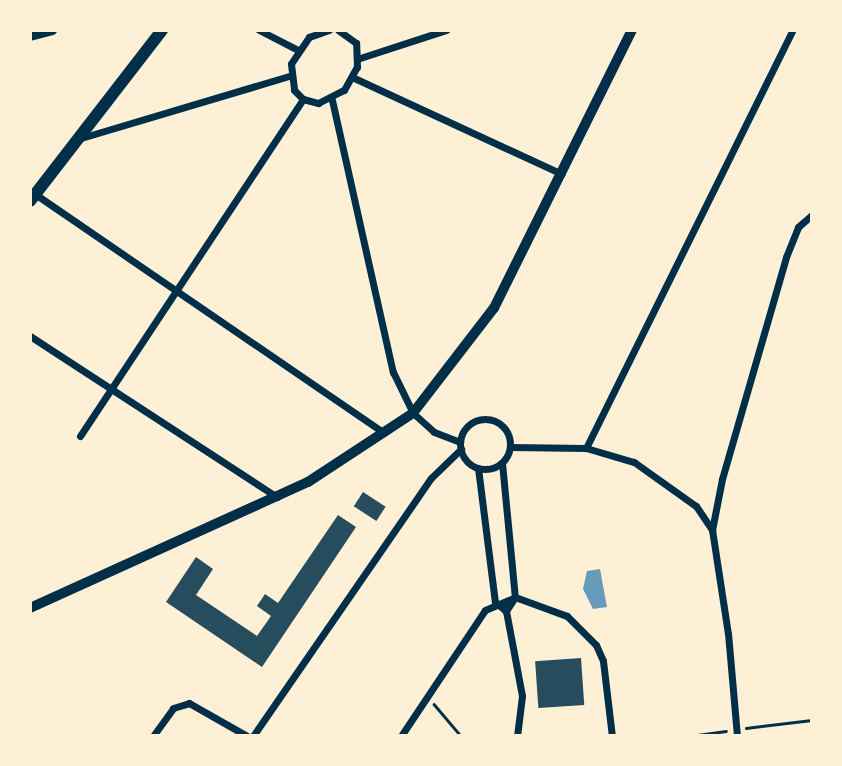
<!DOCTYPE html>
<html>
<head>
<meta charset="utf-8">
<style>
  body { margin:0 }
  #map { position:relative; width:842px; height:766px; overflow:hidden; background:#fdf0d5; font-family:Raleway,sans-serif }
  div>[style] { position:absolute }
  .water>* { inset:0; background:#669bbc }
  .building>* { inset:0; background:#264d5e; transform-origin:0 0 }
  .path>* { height:2.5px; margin:-1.25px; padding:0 1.25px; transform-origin:1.25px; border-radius:1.25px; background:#003049 }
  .minor>* { height:7px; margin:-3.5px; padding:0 3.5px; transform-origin:3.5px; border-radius:3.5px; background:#003049 }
  .minor>.ring { margin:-3.5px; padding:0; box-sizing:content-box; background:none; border:7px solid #003049; border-radius:50% }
  .tertiary>* { height:10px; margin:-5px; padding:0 5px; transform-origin:5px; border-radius:5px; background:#003049 }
  .secondary>* { height:12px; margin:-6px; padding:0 6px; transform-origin:6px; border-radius:6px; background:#003049 }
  span { translate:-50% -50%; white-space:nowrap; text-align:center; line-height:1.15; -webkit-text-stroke:6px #fdf0d5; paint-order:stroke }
  .frame { position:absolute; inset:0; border:32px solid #fdf0d5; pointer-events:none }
</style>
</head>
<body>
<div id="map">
  <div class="water">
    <div style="clip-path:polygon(600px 569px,607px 607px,593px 609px,583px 589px,587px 571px)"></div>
  </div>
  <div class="building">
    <div style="left:363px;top:492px;width:27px;height:17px;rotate:33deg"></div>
    <div style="clip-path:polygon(338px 515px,356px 527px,262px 667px,166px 602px,196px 557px,213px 569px,196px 595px,257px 636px,271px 616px,257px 606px,265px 594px,278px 603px)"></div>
    <div style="left:581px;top:658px;width:47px;height:46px;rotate:86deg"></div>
  </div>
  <div class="path">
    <div style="left:434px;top:704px;width:42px;rotate:49.8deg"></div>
    <div style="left:746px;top:728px;width:66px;rotate:-6.9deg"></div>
    <div style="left:690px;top:736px;width:36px;rotate:-8deg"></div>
  </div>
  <div class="minor">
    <div style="left:259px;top:30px;width:44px;rotate:27.1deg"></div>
    <div style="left:329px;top:30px;width:21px;rotate:161deg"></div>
    <div style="left:309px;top:37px;width:32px;rotate:124deg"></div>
    <div style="left:291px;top:64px;width:26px;rotate:83deg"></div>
    <div style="left:294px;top:90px;width:13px;rotate:45deg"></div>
    <div style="left:303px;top:99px;width:16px;rotate:15deg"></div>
    <div style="left:318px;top:103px;width:29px;rotate:-27deg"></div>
    <div style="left:344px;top:90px;width:26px;rotate:-61deg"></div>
    <div style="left:357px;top:67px;width:24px;rotate:-92deg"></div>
    <div style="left:356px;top:43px;width:22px;rotate:-144deg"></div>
    <div style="left:357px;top:59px;width:94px;rotate:-18deg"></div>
    <div style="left:352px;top:77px;width:231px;rotate:24.8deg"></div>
    <div style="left:332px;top:100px;width:279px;rotate:77.4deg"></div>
    <div style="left:393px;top:372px;width:46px;rotate:64deg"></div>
    <div style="left:413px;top:413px;width:28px;rotate:42deg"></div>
    <div style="left:434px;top:432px;width:28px;rotate:21deg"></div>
    <div style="left:81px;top:138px;width:217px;rotate:-16.6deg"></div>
    <div style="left:35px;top:194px;width:423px;rotate:34.4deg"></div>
    <div style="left:30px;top:336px;width:295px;rotate:33.1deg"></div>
    <div class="ring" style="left:460px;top:419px;width:43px;height:43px"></div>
    <div style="left:80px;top:436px;width:404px;rotate:-56.5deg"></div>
    <div style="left:510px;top:447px;width:76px;rotate:0.8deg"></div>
    <div style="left:586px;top:448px;width:50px;rotate:16.3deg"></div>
    <div style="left:634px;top:462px;width:76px;rotate:35.4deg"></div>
    <div style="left:696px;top:506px;width:29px;rotate:56deg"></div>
    <div style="left:586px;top:448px;width:466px;rotate:-63.7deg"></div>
    <div style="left:502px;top:463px;width:135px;rotate:84.5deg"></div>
    <div style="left:515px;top:597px;width:17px;rotate:123deg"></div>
    <div style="left:478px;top:468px;width:135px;rotate:82.8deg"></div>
    <div style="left:495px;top:602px;width:14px;rotate:39deg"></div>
    <div style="left:506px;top:611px;width:86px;rotate:79.3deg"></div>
    <div style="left:522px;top:696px;width:40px;rotate:97.1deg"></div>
    <div style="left:153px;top:736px;width:34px;rotate:-54deg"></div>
    <div style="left:173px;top:708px;width:17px;rotate:-17deg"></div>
    <div style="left:189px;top:703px;width:67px;rotate:29.6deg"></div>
    <div style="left:253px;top:736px;width:313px;rotate:-55.4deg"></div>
    <div style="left:431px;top:478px;width:42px;rotate:-44deg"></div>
    <div style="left:401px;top:736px;width:151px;rotate:-56.3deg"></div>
    <div style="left:485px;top:610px;width:33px;rotate:-23deg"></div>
    <div style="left:515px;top:597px;width:55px;rotate:20.1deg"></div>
    <div style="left:567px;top:616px;width:41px;rotate:45deg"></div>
    <div style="left:596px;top:645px;width:17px;rotate:66deg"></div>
    <div style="left:603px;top:661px;width:76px;rotate:83.2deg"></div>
    <div style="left:737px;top:736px;width:102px;rotate:-95deg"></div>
    <div style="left:728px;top:634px;width:105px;rotate:-98.7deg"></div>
    <div style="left:712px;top:530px;width:52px;rotate:-78.9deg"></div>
    <div style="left:722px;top:479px;width:231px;rotate:-73.9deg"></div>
    <div style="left:786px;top:257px;width:32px;rotate:-68deg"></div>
    <div style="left:798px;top:227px;width:18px;rotate:-41deg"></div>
  </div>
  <div class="tertiary">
    <div style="left:30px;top:36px;width:23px;rotate:-15deg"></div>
    <div style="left:30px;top:608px;width:305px;rotate:-24.4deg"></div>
    <div style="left:308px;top:482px;width:126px;rotate:-33.3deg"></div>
    <div style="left:413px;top:413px;width:133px;rotate:-52.4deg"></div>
    <div style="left:494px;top:308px;width:310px;rotate:-63.6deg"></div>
  </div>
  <div class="secondary">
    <div style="left:30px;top:201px;width:216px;rotate:-52.3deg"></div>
  </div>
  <div class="frame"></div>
</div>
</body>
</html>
